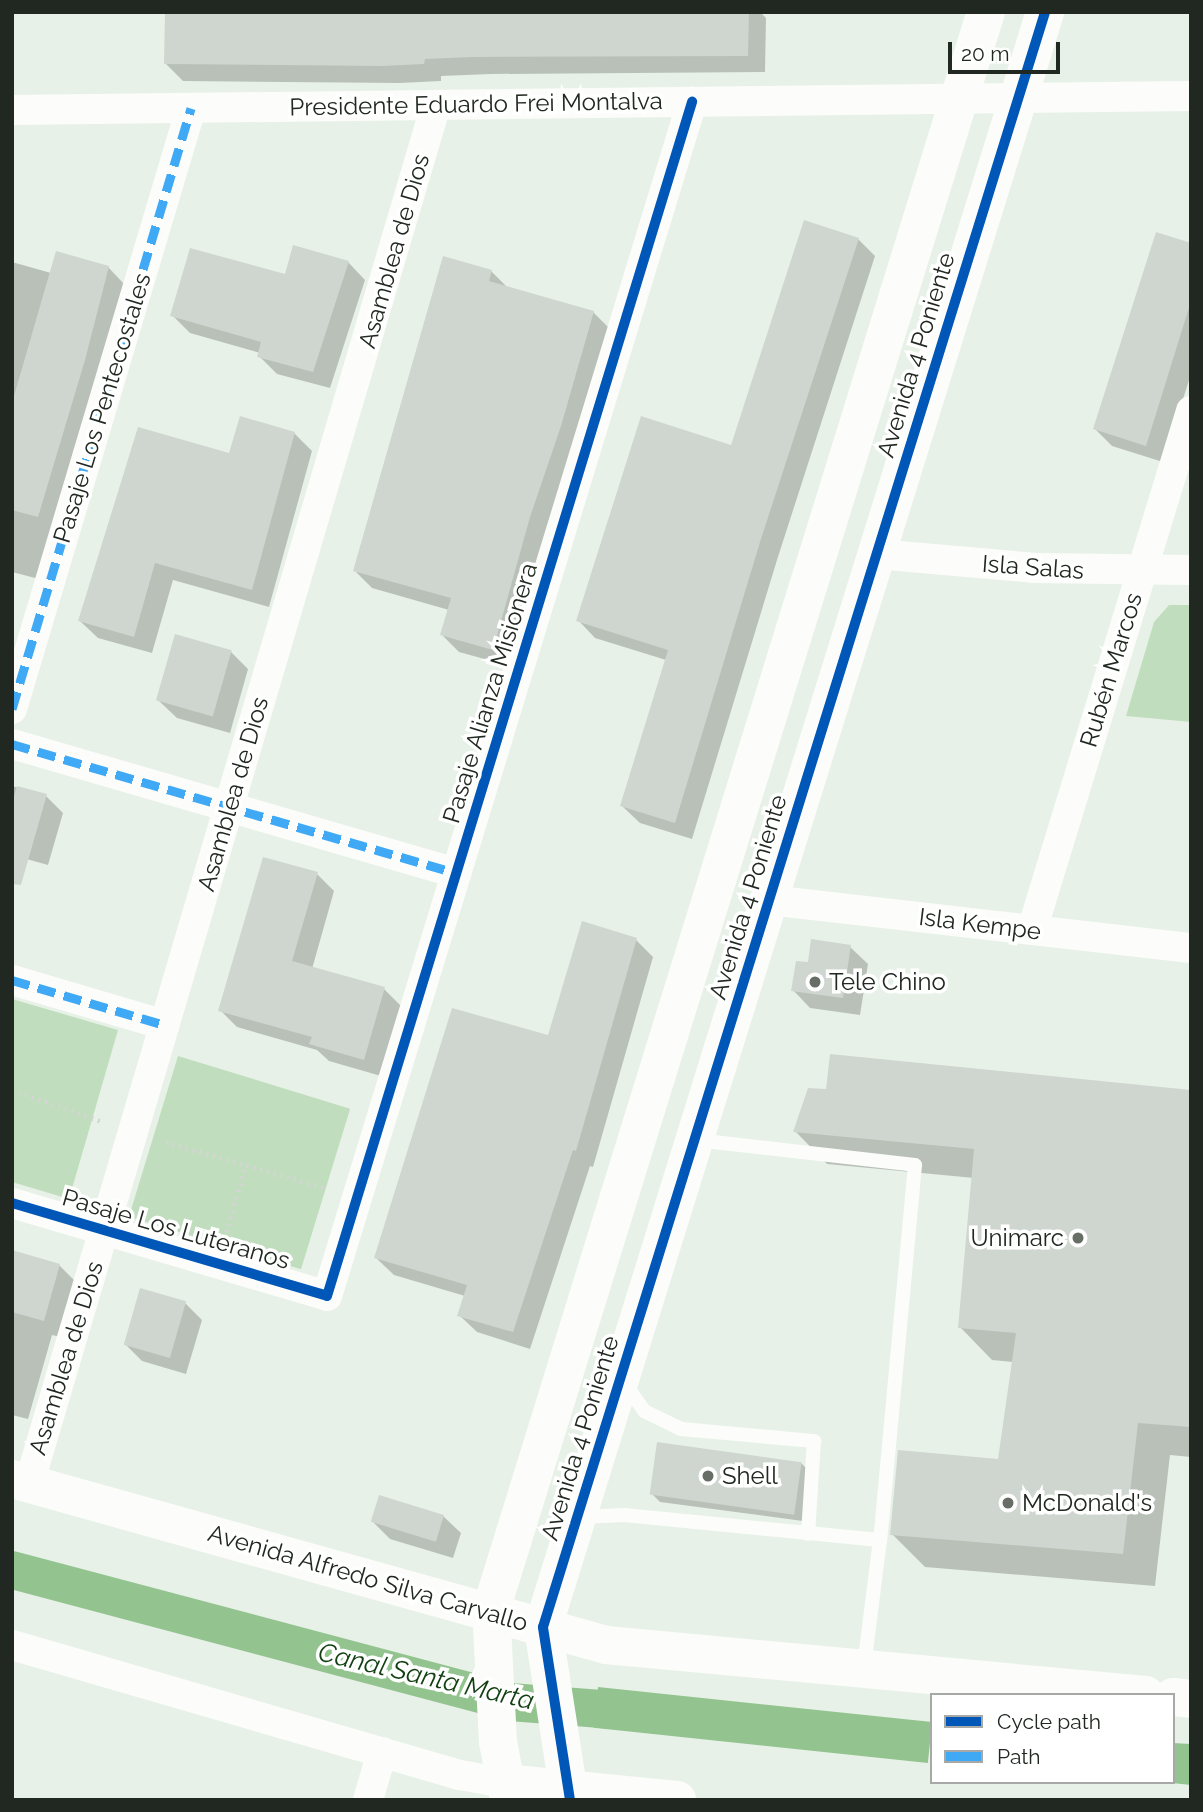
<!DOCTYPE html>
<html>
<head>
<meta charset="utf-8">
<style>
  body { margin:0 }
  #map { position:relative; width:1203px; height:1812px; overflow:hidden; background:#e8f1e7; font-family:Raleway,sans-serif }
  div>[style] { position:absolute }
  .green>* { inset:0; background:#c0debe; transform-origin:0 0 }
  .water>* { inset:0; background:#93c490; transform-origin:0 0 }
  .shadow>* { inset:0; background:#0003 }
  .canal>* { height:38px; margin:-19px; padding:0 19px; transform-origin:19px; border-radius:19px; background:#93c490 }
  .building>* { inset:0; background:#cfd6cf; transform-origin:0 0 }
  .path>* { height:4.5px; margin-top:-2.25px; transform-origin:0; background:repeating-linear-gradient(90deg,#d3d5d3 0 2px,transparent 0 7px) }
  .lane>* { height:14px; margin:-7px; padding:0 7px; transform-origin:7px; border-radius:7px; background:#fcfdfb }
  .street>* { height:30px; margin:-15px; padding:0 15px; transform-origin:15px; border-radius:15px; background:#fcfdfb }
  .secondary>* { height:38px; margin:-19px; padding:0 19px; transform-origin:19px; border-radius:19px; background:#fcfdfb }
  .quiet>* { height:9px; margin-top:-4.5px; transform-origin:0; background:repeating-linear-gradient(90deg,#3fa9f5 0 18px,transparent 0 27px) }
  .cycleway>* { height:10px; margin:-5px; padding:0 5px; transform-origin:5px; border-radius:5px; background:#0057b8 }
  .dots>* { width:19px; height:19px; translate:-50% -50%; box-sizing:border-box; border:4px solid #fff; border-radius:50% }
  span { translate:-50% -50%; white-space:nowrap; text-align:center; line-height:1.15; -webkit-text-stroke:7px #fff; paint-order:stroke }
  .street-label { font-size:24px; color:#212821 }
  .poi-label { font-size:24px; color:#212821 }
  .left { translate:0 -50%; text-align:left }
  .right { translate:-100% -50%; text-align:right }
  .water-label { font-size:26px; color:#113f11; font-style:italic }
  .frame { position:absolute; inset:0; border:14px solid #212821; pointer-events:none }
  .legend { position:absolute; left:930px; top:1693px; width:245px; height:91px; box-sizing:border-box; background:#fff; border:2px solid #a6a9a6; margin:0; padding:9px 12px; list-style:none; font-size:21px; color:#212821 }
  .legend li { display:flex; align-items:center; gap:14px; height:35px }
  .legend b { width:35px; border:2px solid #a6a9a6 }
  .scale { position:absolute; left:948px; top:42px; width:112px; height:32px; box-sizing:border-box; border:4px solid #212821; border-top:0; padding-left:9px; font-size:21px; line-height:24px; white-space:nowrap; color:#212821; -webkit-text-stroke:5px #fff; paint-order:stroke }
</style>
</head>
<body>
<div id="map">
  <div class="green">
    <div style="clip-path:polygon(1169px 605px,1191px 605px,1191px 722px,1126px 716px,1154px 622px)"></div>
    <div style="clip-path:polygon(12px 999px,118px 1030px,69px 1199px,12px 1182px)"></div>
    <div style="left:178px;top:1056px;width:180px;height:168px;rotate:17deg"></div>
  </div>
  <div class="water">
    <div style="left:598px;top:1687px;width:336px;height:41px;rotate:6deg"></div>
    <div style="clip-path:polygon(1173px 1743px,1191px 1744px,1191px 1785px,1162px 1782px,1173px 1782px)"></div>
  </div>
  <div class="shadow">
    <div style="clip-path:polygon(166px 12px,760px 12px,766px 18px,765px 72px,491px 74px,441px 76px,441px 81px,400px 83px,183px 81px,166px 64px)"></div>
    <div style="clip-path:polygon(858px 239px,875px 256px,777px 560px,692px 839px,640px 823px,622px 806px,666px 660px,595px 638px,578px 620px,732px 447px)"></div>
    <div style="clip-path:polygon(1191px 245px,1191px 374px,1163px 462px,1112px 446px,1095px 429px)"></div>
    <div style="clip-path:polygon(12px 262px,51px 273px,108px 267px,125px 285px,39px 579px,12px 572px)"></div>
    <div style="clip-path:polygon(348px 262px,365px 280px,330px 388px,277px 374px,259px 356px,260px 353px,190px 333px,172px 315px,286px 277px)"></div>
    <div style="clip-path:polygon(491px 271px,509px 289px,593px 312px,611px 330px,510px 666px,459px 652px,442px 635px,449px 610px,372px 588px,355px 571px)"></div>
    <div style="clip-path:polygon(294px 433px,312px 451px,269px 607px,173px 580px,152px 653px,98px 638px,80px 621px,230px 455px)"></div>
    <div style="clip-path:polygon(231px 652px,248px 669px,230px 733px,177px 718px,159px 701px)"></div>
    <div style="clip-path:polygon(12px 786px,46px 796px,63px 813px,48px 865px,12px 855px)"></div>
    <div style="clip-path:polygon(317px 874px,334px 891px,312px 969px,384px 989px,401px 1006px,381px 1076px,329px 1061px,317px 1050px,237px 1027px,220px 1010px)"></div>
    <div style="clip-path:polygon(636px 940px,653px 957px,593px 1167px,590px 1166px,530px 1349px,477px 1332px,459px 1315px,465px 1296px,394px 1275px,376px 1258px,549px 1037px)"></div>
    <div style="clip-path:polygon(850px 947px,868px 964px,860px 1015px,810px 1008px,793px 990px,809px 964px)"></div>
    <div style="clip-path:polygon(1191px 1091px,1191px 1457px,1170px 1455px,1155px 1586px,925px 1567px,892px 1534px,999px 1461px,1013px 1362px,992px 1360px,960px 1327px,974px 1178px,827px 1164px,795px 1131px)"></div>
    <div style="clip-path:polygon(12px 1252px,60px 1266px,77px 1283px,61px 1337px,52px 1335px,28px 1419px,12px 1415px)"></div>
    <div style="clip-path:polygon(185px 1303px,202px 1320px,186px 1374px,142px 1361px,125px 1344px)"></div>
    <div style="clip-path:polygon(801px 1463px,810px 1472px,803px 1521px,660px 1502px,651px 1493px)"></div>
    <div style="clip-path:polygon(443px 1516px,461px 1533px,453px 1558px,390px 1539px,373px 1522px)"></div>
  </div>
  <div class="canal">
    <div style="left:12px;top:1570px;width:515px;rotate:14.85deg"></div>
    <div style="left:510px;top:1702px;width:144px;rotate:4.4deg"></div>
  </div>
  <div class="building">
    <div style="clip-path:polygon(165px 12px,749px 12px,748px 56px,472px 57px,425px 59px,424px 64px,382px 66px,164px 64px)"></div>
    <div style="clip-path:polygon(804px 220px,859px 238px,760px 542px,675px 823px,620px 806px,668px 650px,576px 621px,641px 416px,731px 445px)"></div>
    <div style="clip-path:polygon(1156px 232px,1191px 243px,1191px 301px,1146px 446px,1093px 429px)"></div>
    <div style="clip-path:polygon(293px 245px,349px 261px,313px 372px,257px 357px,261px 342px,170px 316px,190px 248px,285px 274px)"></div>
    <div style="clip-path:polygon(56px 251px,109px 266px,85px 360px,38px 517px,12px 510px,12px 403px)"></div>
    <div style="clip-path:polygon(443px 256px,492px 270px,489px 281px,594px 311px,561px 426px,530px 517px,493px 650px,440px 635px,451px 598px,353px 571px)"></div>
    <div style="clip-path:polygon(240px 416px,295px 432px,252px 590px,155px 563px,134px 637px,78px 621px,138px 427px,229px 453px)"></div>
    <div style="left:175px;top:634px;width:59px;height:69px;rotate:16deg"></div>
    <div style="clip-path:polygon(17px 786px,47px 794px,21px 885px,12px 884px,12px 804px)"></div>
    <div style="clip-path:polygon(263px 857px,318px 872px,292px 961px,385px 987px,364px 1060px,309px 1044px,312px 1037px,218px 1011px)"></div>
    <div style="clip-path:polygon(582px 921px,637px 938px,576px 1151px,573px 1150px,513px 1332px,457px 1316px,467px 1285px,374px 1258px,452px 1008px,548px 1035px)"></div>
    <div style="clip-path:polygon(811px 939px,851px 945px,843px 998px,791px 991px,796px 961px,808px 962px)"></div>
    <div style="clip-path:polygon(830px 1054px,1191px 1090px,1191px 1427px,1138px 1423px,1123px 1554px,890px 1535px,898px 1450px,998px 1459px,1016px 1333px,958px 1328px,974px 1149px,793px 1132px,808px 1088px,826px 1089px)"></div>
    <div style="clip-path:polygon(12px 1250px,60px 1264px,44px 1321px,12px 1312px)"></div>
    <div style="left:140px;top:1288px;width:48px;height:59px;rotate:16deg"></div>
    <div style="left:657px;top:1442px;width:146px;height:53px;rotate:8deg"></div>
    <div style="left:379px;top:1495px;width:68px;height:28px;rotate:17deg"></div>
  </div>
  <div class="path">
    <div style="left:12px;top:1090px;width:94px;rotate:19.2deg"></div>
    <div style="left:166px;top:1142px;width:166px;rotate:16.1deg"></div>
    <div style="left:226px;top:1232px;width:70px;rotate:-73.4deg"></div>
  </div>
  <div class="lane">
    <div style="left:696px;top:1140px;width:220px;rotate:6.5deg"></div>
    <div style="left:915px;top:1165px;width:377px;rotate:95.3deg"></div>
    <div style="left:880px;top:1540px;width:128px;rotate:97.2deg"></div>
    <div style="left:624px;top:1382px;width:35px;rotate:55deg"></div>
    <div style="left:644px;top:1411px;width:41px;rotate:25.9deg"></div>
    <div style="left:681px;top:1429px;width:134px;rotate:5.2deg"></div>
    <div style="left:814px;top:1441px;width:93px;rotate:93.7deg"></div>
    <div style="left:581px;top:1517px;width:43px;rotate:-2.7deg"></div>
    <div style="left:624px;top:1515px;width:257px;rotate:5.6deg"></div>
  </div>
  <div class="street">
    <div style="left:12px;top:110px;width:1179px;rotate:-0.68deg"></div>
    <div style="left:876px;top:554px;width:160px;rotate:5deg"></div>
    <div style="left:1035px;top:568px;width:156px;rotate:0.7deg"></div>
    <div style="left:12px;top:709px;width:627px;rotate:-73.41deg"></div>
    <div style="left:12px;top:744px;width:463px;rotate:16.2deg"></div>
    <div style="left:769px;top:900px;width:425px;rotate:6.5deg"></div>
    <div style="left:1032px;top:930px;width:543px;rotate:-72.97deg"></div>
    <div style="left:12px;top:980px;width:159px;rotate:16.4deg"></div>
    <div style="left:12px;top:1203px;width:328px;rotate:16.4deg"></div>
    <div style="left:327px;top:1296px;width:1249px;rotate:-73deg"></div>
    <div style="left:29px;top:1484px;width:1438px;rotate:-73.56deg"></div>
    <div style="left:12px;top:1645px;width:466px;rotate:16.2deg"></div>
    <div style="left:460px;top:1775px;width:45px;rotate:10.3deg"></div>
    <div style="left:368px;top:1800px;width:50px;rotate:-73.7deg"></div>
  </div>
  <div class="secondary">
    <div style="left:12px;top:1479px;width:617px;rotate:15.61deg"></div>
    <div style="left:606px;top:1645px;width:542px;rotate:5.29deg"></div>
    <div style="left:1173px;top:1697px;width:18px;rotate:6deg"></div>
    <div style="left:504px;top:1783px;width:174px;rotate:5.6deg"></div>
    <div style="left:509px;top:1800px;width:59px;rotate:-100.7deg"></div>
    <div style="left:498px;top:1742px;width:132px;rotate:-93deg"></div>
    <div style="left:491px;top:1610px;width:1673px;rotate:-72.79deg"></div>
    <div style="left:570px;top:1800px;width:175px;rotate:-98.9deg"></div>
    <div style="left:543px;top:1627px;width:1691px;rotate:-72.73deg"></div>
  </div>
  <div class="quiet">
    <div style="left:12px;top:709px;width:627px;rotate:-73.41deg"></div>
    <div style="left:12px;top:744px;width:463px;rotate:16.2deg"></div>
    <div style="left:12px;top:980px;width:159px;rotate:16.4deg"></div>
  </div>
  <div class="cycleway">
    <div style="left:12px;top:1203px;width:328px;rotate:16.4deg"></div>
    <div style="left:327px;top:1296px;width:1249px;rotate:-73deg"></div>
    <div style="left:570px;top:1800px;width:175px;rotate:-98.9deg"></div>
    <div style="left:543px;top:1627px;width:1691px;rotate:-72.73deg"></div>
  </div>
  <div class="dots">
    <div style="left:815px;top:982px;background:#676e66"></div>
    <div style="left:1078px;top:1238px;background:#676e66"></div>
    <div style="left:708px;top:1476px;background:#676e66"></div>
    <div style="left:1008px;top:1503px;background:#676e66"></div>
  </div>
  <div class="street-label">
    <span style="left:476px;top:104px;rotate:-1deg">Presidente Eduardo Frei Montalva</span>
    <span style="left:394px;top:251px;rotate:-74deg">Asamblea de Dios</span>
    <span style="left:916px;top:355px;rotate:-73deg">Avenida 4 Poniente</span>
    <span style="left:102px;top:408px;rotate:-73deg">Pasaje Los Pentecostales</span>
    <span style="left:1033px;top:567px;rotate:4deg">Isla Salas</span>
    <span style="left:1111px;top:670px;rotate:-73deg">Rubén Marcos</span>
    <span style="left:490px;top:693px;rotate:-73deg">Pasaje Alianza Misionera</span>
    <span style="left:233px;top:794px;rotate:-74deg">Asamblea de Dios</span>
    <span style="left:748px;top:897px;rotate:-73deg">Avenida 4 Poniente</span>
    <span style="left:980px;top:924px;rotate:7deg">Isla Kempe</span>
    <span style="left:176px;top:1229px;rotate:16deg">Pasaje Los Luteranos</span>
    <span style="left:66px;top:1358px;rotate:-73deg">Asamblea de Dios</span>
    <span style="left:580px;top:1438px;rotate:-73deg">Avenida 4 Poniente</span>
    <span style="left:368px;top:1578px;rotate:16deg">Avenida Alfredo Silva Carvallo</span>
  </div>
  <div class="poi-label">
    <span class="left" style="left:829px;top:982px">Tele Chino</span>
    <span class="right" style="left:1064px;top:1238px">Unimarc</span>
    <span class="left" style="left:722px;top:1476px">Shell</span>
    <span class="left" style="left:1022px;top:1503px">McDonald's</span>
  </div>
  <div class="water-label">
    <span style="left:426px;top:1677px;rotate:13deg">Canal Santa Marta</span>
  </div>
  <div class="frame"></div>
  <ul class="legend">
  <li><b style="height:9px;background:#0057b8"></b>Cycle path</li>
  <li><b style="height:9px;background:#3fa9f5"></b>Path</li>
  </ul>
  <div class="scale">20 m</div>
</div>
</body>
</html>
